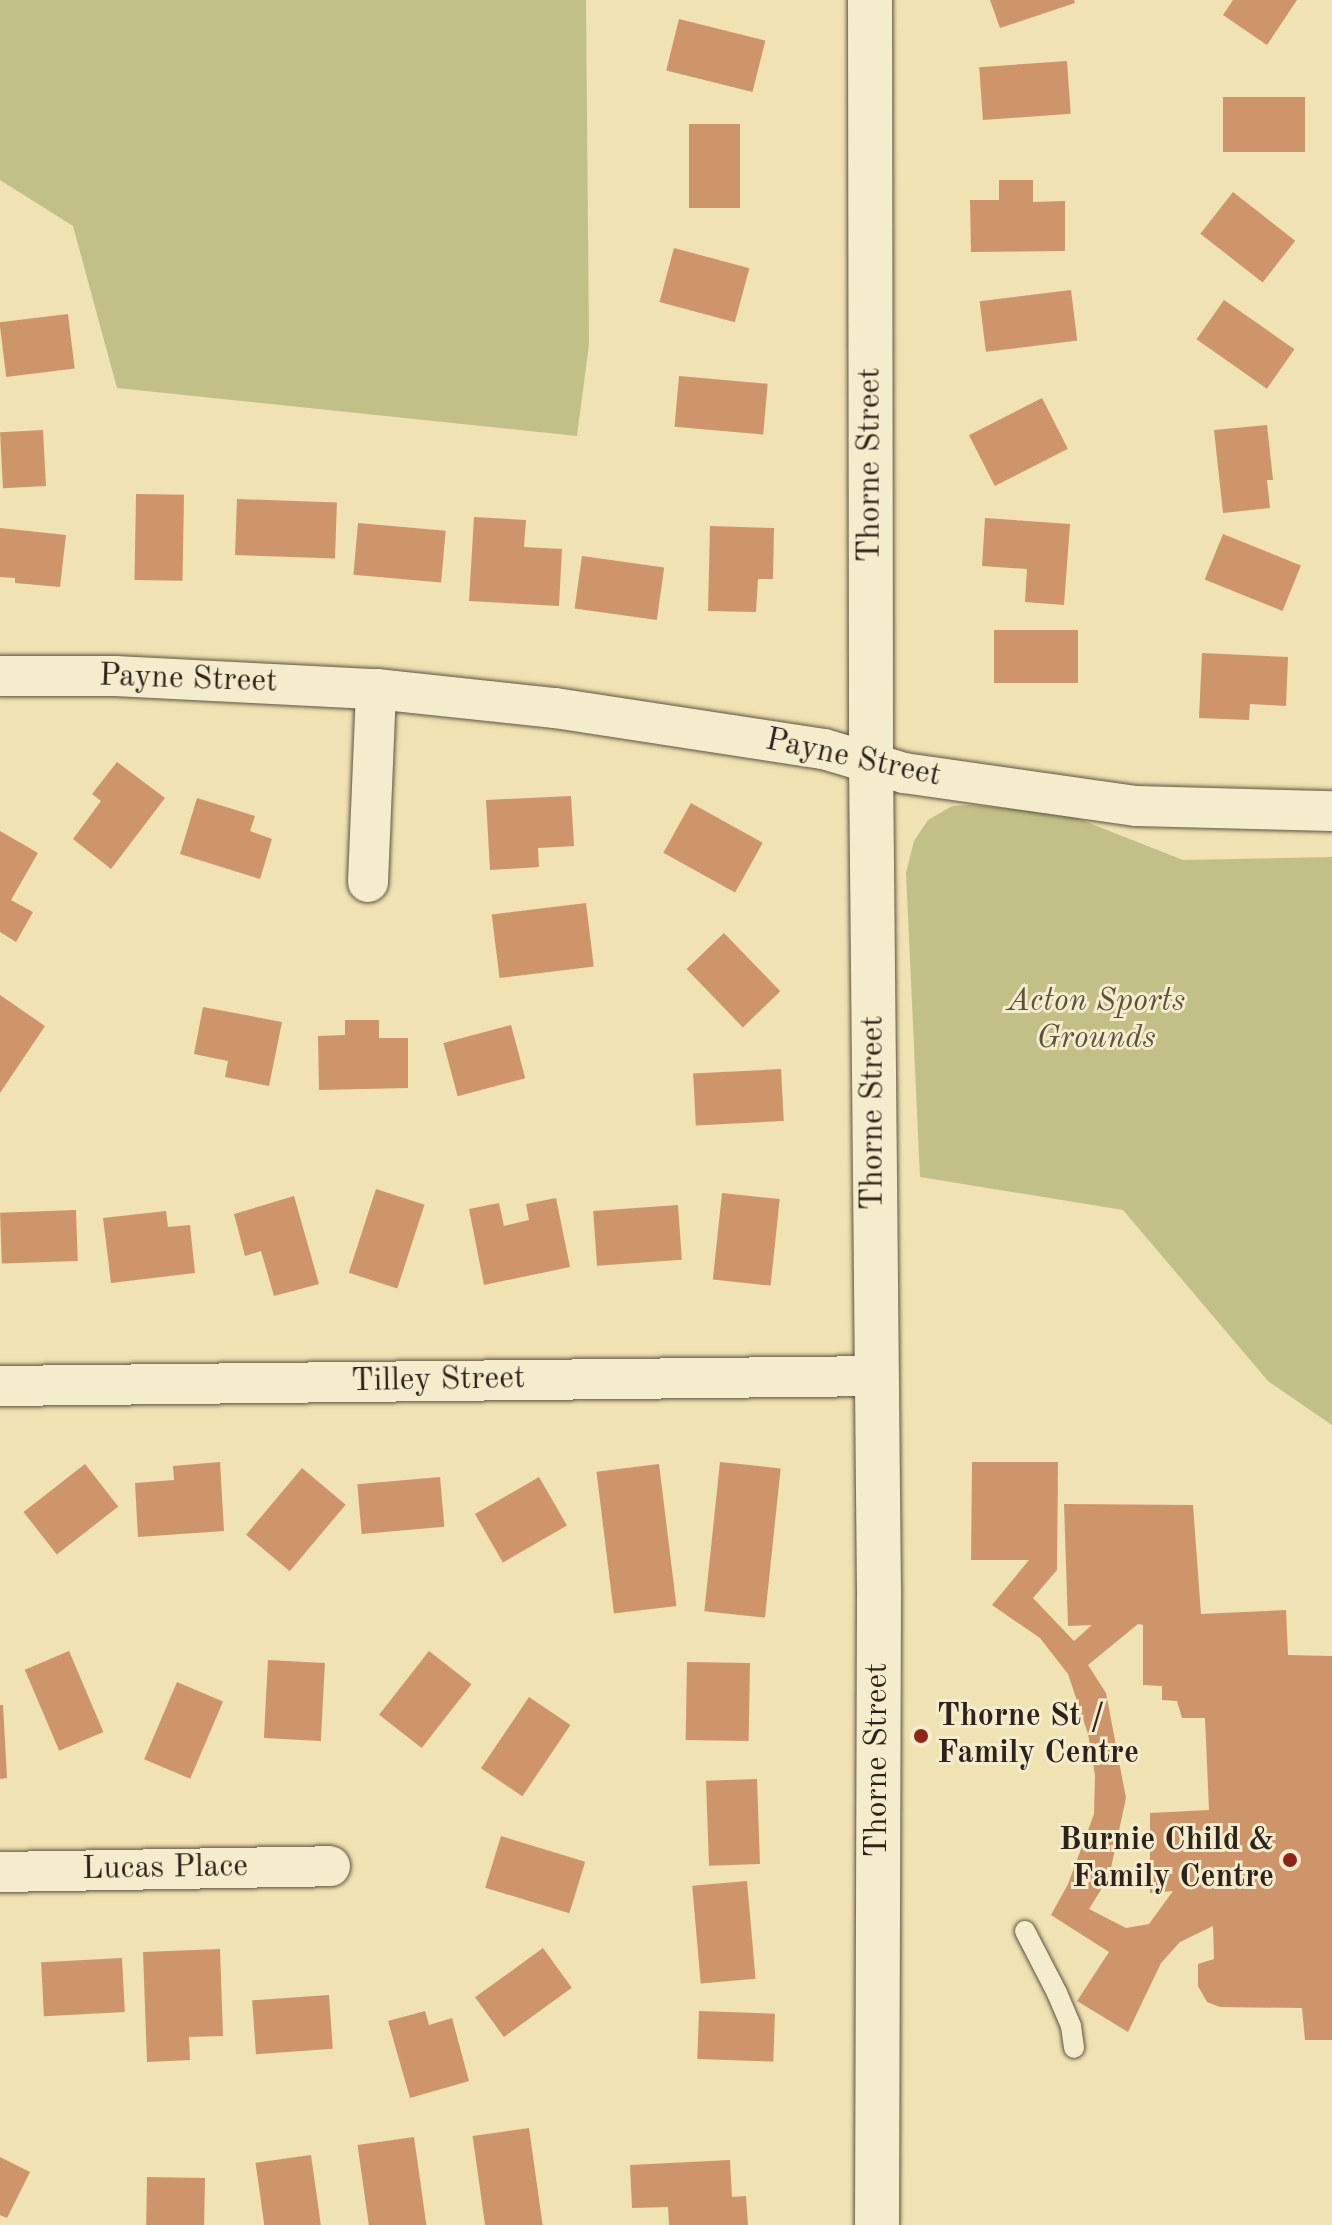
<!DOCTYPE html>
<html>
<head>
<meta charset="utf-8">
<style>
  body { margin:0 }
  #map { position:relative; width:1332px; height:2225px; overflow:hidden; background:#f0e2b2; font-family:"Old Standard TT",serif }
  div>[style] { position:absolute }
  .green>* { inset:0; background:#c1c187 }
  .building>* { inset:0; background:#cf956a; transform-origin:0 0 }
  .roads { filter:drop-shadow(0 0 2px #5e5342) drop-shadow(0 0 2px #5e5342) }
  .lane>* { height:20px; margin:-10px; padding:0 10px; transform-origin:10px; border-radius:10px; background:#f5eccd }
  .street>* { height:40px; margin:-20px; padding:0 20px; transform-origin:20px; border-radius:20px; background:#f5eccd }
  .secondary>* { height:44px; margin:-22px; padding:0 22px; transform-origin:22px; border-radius:22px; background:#f5eccd }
  .dots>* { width:22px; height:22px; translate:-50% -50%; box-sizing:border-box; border:4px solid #f5eccd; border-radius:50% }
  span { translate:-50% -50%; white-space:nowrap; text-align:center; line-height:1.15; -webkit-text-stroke:6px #f5eccd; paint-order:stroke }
  .street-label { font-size:32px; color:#2e231c }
  .park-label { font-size:32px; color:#5a523c; font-style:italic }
  .poi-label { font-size:32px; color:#2e231c; font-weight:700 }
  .left { translate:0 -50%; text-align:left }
  .right { translate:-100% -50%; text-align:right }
</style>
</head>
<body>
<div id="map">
  <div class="green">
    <div style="clip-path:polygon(0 0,586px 0,589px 344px,577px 436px,117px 388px,73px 226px,0 180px)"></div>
    <div style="clip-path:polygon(971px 805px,1069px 815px,1183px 860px,1332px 857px,1332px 1425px,1268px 1381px,1123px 1210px,920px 1177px,906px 873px,914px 841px,928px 820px,952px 806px)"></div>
  </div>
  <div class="building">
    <div style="clip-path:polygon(990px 0,1074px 0,1075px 3px,1000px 28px)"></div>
    <div style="clip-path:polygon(1233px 0,1297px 0,1267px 45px,1223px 15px)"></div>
    <div style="left:679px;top:19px;width:89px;height:53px;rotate:14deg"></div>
    <div style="left:1067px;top:61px;width:53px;height:88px;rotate:86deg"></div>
    <div style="left:1223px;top:97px;width:82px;height:55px"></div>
    <div style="left:689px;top:124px;width:51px;height:84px"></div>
    <div style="clip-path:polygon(999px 180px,1033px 180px,1033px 202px,1065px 201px,1065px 251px,971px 252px,970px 200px,999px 200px)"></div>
    <div style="left:1233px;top:192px;width:79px;height:53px;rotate:38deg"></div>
    <div style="left:674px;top:248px;width:78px;height:56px;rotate:15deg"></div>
    <div style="left:1071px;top:290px;width:51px;height:92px;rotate:83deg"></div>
    <div style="left:1224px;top:300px;width:86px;height:48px;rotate:35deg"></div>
    <div style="left:68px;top:314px;width:55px;height:69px;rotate:83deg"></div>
    <div style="left:679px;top:376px;width:89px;height:51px;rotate:5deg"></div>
    <div style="left:1042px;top:398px;width:57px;height:82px;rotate:63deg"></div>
    <div style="clip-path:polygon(1267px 425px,1273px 480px,1267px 480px,1270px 508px,1223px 513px,1214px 430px)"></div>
    <div style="left:43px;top:430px;width:56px;height:43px;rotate:87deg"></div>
    <div style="left:136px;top:494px;width:48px;height:86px;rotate:1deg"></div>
    <div style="left:237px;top:499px;width:100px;height:56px;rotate:2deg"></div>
    <div style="clip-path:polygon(474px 517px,526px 520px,524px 547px,562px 549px,559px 606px,469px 601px)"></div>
    <div style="clip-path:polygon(985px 518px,1070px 524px,1064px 605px,1025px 602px,1027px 569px,982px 566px)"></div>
    <div style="left:358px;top:523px;width:88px;height:52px;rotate:5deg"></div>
    <div style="clip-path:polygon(710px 526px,774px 528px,773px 579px,758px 579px,756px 612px,708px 611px)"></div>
    <div style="clip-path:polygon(0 528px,66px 535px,60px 587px,15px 583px,15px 578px,0 577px)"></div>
    <div style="left:1223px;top:534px;width:84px;height:49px;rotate:22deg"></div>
    <div style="left:582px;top:556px;width:83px;height:53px;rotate:8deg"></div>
    <div style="left:994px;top:630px;width:84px;height:53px"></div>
    <div style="clip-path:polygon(1202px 653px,1288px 657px,1286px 706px,1250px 704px,1249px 720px,1199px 718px)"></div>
    <div style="clip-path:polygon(117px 762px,165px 798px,111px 869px,73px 839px,101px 801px,92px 794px)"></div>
    <div style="clip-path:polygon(571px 796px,574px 846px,538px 848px,539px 867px,490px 870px,486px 800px)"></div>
    <div style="clip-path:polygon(197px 798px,255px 816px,250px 831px,272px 839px,260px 879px,180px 854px)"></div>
    <div style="left:691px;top:803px;width:82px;height:57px;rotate:29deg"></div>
    <div style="clip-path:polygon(0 831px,38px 853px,11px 900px,33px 912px,16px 942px,0 932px)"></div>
    <div style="left:586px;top:903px;width:64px;height:95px;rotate:83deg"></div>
    <div style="left:724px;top:933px;width:81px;height:52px;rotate:46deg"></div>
    <div style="clip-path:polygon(0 995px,45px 1026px,0 1093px)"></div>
    <div style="clip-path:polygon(203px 1007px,282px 1022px,269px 1086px,225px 1077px,228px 1061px,194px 1054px)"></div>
    <div style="clip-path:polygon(345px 1020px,379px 1020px,379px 1038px,408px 1038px,408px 1088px,319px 1090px,318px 1036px,345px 1035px)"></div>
    <div style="left:511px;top:1025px;width:55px;height:70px;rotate:75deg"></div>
    <div style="left:781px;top:1069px;width:52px;height:88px;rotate:87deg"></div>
    <div style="left:376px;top:1189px;width:51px;height:88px;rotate:18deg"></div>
    <div style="left:722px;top:1193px;width:58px;height:87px;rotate:6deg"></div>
    <div style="clip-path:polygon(294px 1196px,319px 1284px,274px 1296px,261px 1251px,245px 1256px,234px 1214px)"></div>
    <div style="clip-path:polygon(556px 1198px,570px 1267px,484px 1285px,469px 1209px,499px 1203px,504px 1226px,529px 1220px,526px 1204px)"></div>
    <div style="left:678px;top:1205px;width:55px;height:85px;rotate:86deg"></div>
    <div style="left:76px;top:1210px;width:51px;height:76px;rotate:88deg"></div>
    <div style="clip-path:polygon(166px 1211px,168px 1227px,190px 1225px,195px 1273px,111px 1283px,103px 1218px)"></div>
    <div style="clip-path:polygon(220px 1462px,224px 1531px,138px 1537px,135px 1483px,174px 1480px,173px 1466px)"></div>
    <div style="left:720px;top:1462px;width:61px;height:150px;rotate:6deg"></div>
    <div style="clip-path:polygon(evenodd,972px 1462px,1058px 1462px,1057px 1570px,1033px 1598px,1074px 1641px,1092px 1625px,1068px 1626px,1064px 1504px,1193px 1505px,1201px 1614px,1286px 1610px,1288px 1655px,1332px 1656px,1332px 2040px,1305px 2040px,1302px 2008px,1220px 2007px,1207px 2002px,1198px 1986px,1198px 1964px,1214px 1959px,1213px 1926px,1180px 1942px,1161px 1963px,1128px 2032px,1077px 2001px,1109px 1952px,1051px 1915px,1068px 1884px,1094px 1814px,1095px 1775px,1088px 1734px,1068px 1674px,1040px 1638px,992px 1605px,1029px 1560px,971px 1560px,972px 1462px,1138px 1624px,1143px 1625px,1143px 1685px,1162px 1686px,1162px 1700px,1177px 1701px,1182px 1718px,1205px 1718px,1209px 1810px,1150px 1813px,1150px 1893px,1173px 1891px,1149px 1924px,1126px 1928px,1089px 1909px,1109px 1877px,1126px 1798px,1106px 1693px,1088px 1665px,1138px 1624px)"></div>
    <div style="left:85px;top:1464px;width:54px;height:78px;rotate:52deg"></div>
    <div style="left:659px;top:1464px;width:143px;height:63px;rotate:83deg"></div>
    <div style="left:302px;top:1468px;width:57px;height:87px;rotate:40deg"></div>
    <div style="left:440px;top:1477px;width:50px;height:83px;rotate:85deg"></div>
    <div style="left:539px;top:1477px;width:56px;height:74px;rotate:60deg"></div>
    <div style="left:69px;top:1651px;width:88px;height:48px;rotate:67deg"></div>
    <div style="left:429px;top:1651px;width:54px;height:81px;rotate:38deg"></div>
    <div style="left:268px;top:1660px;width:57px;height:78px;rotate:3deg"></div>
    <div style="left:687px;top:1662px;width:63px;height:78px;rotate:1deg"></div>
    <div style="left:177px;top:1682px;width:50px;height:84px;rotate:23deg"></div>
    <div style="left:529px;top:1697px;width:50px;height:86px;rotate:34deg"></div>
    <div style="clip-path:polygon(0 1705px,3px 1705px,7px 1778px,0 1779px)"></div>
    <div style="left:757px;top:1779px;width:85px;height:51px;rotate:88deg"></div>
    <div style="left:501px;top:1836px;width:88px;height:54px;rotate:17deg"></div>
    <div style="left:747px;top:1881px;width:98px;height:55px;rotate:85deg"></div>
    <div style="left:543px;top:1948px;width:49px;height:84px;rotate:54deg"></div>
    <div style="clip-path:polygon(220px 1949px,223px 2036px,189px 2037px,190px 2060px,147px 2062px,143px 1952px)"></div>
    <div style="left:122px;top:1958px;width:54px;height:81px;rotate:87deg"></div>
    <div style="left:329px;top:1995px;width:54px;height:77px;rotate:86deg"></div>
    <div style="clip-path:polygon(425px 2011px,429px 2025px,452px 2018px,469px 2081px,410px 2098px,388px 2021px)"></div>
    <div style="left:699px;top:2011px;width:76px;height:48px;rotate:2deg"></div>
    <div style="left:529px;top:2128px;width:98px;height:57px;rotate:82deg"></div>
    <div style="left:414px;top:2137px;width:89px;height:57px;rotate:82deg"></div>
    <div style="left:311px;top:2155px;width:71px;height:56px;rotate:82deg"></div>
    <div style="clip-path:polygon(0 2157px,30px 2172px,7px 2218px,0 2215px)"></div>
    <div style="clip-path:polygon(730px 2160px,732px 2197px,746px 2196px,748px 2225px,669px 2225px,668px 2207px,632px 2208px,630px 2165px)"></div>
    <div style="left:147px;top:2177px;width:58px;height:48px;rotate:1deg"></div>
  </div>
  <div class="roads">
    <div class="lane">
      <div style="left:1025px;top:1931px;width:70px;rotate:62.7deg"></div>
      <div style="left:1057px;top:1993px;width:36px;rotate:67deg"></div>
      <div style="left:1071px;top:2026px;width:22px;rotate:82deg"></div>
    </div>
    <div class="street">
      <div style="left:0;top:676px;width:115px"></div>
      <div style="left:115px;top:676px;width:261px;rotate:2.9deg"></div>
      <div style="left:376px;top:689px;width:180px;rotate:6.1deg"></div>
      <div style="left:555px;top:708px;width:272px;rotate:8.7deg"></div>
      <div style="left:824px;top:749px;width:84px;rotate:16.7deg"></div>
      <div style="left:904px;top:773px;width:234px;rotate:8.1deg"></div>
      <div style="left:1136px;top:806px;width:196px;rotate:1.5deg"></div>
      <div style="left:368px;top:882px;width:193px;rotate:-87.6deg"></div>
      <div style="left:0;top:1386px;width:875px;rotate:-0.65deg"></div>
      <div style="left:0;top:1872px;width:330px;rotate:-1deg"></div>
    </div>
    <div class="secondary">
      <div style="left:870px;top:0;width:761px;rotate:89.92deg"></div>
      <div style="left:871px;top:761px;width:831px;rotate:89.45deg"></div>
      <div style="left:879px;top:1592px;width:633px;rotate:90.18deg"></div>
    </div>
  </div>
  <div class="dots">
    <div style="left:921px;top:1736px;background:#8f2418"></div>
    <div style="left:1290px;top:1860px;background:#8f2418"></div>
  </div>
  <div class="street-label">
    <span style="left:871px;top:465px;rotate:-90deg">Thorne Street</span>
    <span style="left:188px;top:680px;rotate:2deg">Payne Street</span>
    <span style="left:853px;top:759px;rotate:12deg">Payne Street</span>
    <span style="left:874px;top:1113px;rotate:-90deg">Thorne Street</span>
    <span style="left:438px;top:1381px;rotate:-1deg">Tilley Street</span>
    <span style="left:878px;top:1760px;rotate:-90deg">Thorne Street</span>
    <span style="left:165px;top:1869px;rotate:-1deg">Lucas Place</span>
  </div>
  <div class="park-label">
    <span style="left:1096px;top:1021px">Acton Sports<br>Grounds</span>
  </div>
  <div class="poi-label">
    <span class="left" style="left:937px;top:1736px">Thorne St /<br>Family Centre</span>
    <span class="right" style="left:1274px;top:1860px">Burnie Child &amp;<br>Family Centre</span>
  </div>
</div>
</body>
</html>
